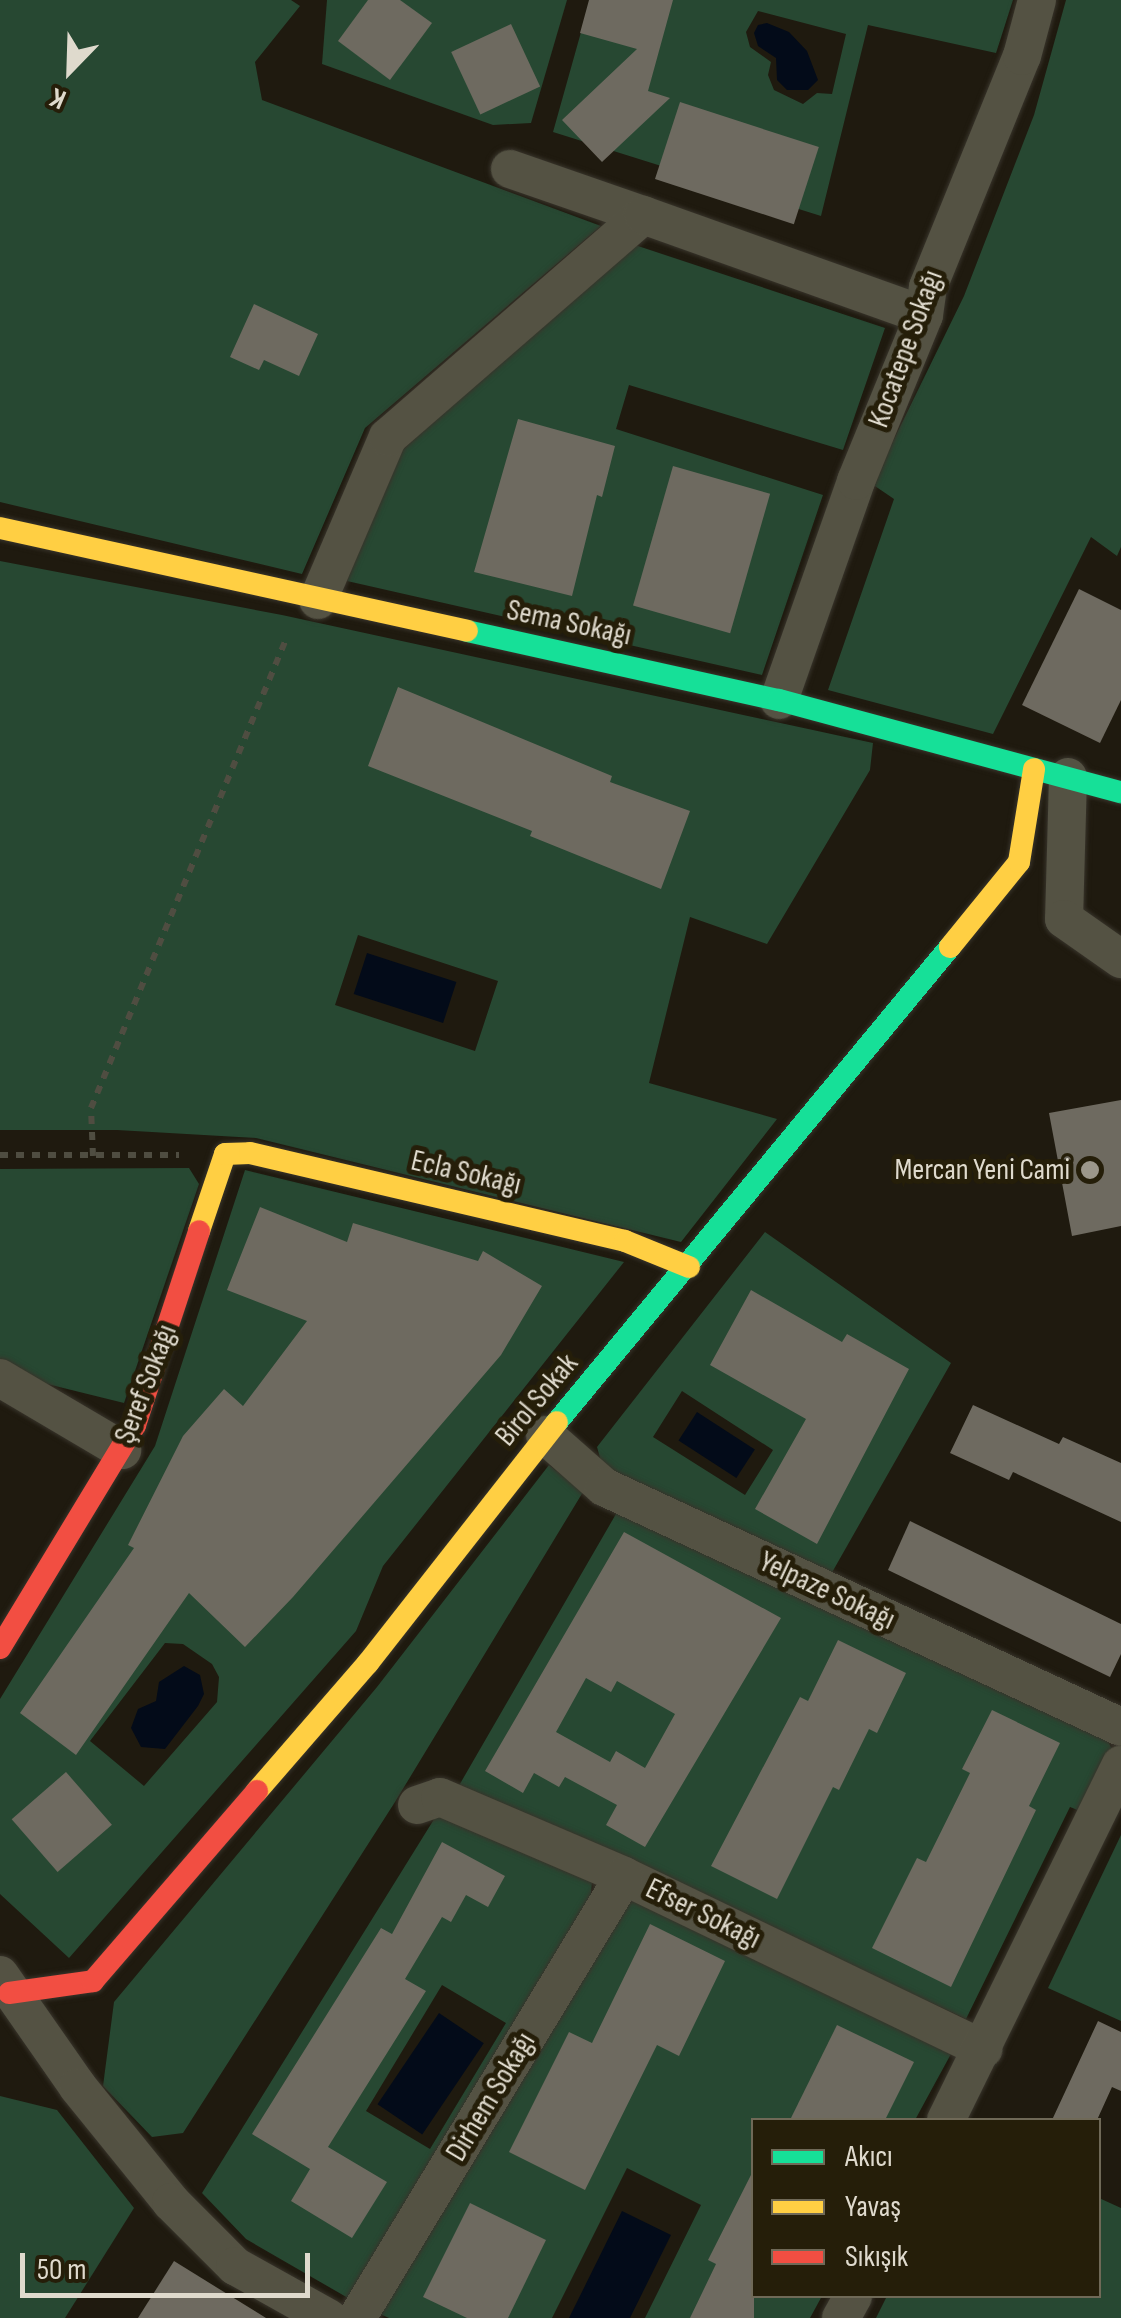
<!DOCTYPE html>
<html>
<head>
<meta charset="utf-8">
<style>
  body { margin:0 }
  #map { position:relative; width:1121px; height:2318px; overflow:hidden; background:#1f1a0f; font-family:"Sofia Sans Condensed",sans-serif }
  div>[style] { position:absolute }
  .green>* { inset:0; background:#274832 }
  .water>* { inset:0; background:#030b19; transform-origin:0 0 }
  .building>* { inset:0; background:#6e6a60; transform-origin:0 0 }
  .path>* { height:6px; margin-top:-3px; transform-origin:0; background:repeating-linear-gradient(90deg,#4f4d41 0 8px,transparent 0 16px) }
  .roads { filter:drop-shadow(0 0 2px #38342b) drop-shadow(0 0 2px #38342b) }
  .street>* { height:38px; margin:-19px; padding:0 19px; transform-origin:19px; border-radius:19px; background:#545243 }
  .fast>* { height:22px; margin:-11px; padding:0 11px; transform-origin:11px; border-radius:11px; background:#16e098 }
  .slow>* { height:22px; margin:-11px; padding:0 11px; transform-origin:11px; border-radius:11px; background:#ffcf43 }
  .jam>* { height:22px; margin:-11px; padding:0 11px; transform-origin:11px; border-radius:11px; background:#f24e42 }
  .dots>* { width:28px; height:28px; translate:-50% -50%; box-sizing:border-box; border:5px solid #251e09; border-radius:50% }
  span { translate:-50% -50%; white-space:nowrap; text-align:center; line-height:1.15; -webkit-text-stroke:10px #251e09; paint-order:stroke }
  .street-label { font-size:30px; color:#dfdacd }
  .poi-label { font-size:30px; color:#dfdacd }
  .right { translate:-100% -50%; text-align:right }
  .legend { position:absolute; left:751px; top:2118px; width:350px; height:180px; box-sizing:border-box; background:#251e09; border:2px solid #6f6957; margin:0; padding:12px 18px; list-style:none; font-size:30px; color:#dfdacd }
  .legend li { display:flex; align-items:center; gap:20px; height:50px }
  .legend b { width:50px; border:2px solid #6f6957 }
  .north { position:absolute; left:20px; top:20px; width:100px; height:100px; -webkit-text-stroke:8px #251e09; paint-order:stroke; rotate:203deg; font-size:28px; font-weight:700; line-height:40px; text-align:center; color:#dfdacd }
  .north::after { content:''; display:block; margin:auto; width:35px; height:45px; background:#dfdacd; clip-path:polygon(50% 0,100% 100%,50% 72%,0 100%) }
  .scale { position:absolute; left:20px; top:2253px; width:290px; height:45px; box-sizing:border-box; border:5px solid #dfdacd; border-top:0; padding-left:12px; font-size:30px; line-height:35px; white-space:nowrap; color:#dfdacd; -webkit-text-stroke:8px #251e09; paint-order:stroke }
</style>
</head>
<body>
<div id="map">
  <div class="green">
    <div style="clip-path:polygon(0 0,291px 0,300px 6px,255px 62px,262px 100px,601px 226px,365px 428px,302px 574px,0 502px)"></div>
    <div style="clip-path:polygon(327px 0,567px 0,531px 123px,493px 125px,322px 64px)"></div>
    <div style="clip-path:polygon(evenodd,590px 0,1013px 0,996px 53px,868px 25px,821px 216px,553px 132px,590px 0,758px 11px,846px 34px,832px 94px,817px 93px,803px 104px,774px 90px,768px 75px,771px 62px,750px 47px,746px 32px,758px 11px)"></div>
    <div style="clip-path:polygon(1066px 0,1121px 0,1121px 547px,1117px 556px,1091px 537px,993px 734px,828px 690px,894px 499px,872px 484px,964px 296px,1034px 115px)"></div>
    <div style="clip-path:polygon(632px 244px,885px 328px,843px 450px,629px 385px,616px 429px,823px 495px,762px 675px,347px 581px,398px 454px)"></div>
    <div style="clip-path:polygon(evenodd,0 561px,282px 615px,873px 743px,870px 770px,767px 944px,690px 917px,649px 1083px,777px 1119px,681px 1242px,256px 1138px,117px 1130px,0 1130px,0 561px,358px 935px,498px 981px,475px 1051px,335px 1005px,358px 935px)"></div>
    <div style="clip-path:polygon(189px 1168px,199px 1184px,124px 1403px,35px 1381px,0 1360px,0 1169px)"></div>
    <div style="clip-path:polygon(evenodd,245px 1170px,624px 1262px,383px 1566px,356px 1631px,69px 1958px,0 1894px,0 1699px,155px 1446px,245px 1170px,165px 1643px,183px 1644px,212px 1664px,219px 1677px,217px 1702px,144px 1786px,90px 1741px,165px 1643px)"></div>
    <div style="clip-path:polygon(evenodd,765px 1232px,951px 1363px,830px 1576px,602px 1465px,597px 1447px,765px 1232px,682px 1391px,773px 1450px,745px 1495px,653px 1437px,682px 1391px)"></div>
    <div style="clip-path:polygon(549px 1465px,583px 1492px,395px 1802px,183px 2133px,152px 2137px,103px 2086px,114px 2002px,377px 1687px)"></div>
    <div style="clip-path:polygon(620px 1507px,1105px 1734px,1113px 1752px,1085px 1813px,1070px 1807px,966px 2019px,666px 1879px,457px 1789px)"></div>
    <div style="clip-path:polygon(evenodd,441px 1808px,592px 1882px,590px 1903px,348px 2298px,246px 2239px,202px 2193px,441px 1808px,442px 1985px,506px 2023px,430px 2149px,366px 2111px,442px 1985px)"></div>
    <div style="clip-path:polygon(1121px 1835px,1121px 2021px,1048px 1988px)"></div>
    <div style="clip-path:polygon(628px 1897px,952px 2052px,915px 2120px,754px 2120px,754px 2296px,822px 2296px,810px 2318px,645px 2318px,701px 2205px,627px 2168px,552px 2318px,389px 2318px,380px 2314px)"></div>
    <div style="clip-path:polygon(0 2096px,57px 2110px,134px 2208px,65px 2318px,0 2318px)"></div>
    <div style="clip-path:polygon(1099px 2198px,1121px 2208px,1121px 2318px,876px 2318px,887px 2296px,1098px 2296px)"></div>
  </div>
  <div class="water">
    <div style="clip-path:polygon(767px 23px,789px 32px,807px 51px,818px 80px,808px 90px,787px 90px,777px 80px,776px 58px,758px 46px,754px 33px,758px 25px)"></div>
    <div style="left:367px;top:953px;width:94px;height:43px;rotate:18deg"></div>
    <div style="left:697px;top:1412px;width:69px;height:34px;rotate:33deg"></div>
    <div style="clip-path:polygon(184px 1666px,200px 1675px,204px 1694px,198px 1706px,165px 1749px,141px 1747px,131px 1728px,138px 1709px,156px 1701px,159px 1682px)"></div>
    <div style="left:439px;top:2013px;width:54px;height:110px;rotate:34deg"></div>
    <div style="clip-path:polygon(622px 2211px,671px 2235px,630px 2318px,569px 2318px)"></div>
  </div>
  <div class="building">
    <div style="clip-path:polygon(368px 0,400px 0,432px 23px,390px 80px,338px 41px)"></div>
    <div style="clip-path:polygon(589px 0,673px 0,648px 91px,670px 98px,602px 162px,562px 120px,637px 49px,580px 33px)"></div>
    <div style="left:511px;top:24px;width:69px;height:66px;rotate:65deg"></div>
    <div style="left:680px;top:102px;width:146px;height:81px;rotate:18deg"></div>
    <div style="clip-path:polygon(254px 304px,318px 334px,299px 376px,264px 360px,259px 370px,230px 357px)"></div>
    <div style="clip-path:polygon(518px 419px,615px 446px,602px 497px,597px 495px,572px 596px,474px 572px)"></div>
    <div style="left:673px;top:466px;width:101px;height:145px;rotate:16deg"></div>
    <div style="clip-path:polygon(1079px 589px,1121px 610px,1121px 700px,1100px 743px,1022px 705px)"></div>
    <div style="clip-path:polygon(398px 687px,612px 776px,610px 782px,690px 811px,661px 889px,530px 836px,532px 831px,368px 766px)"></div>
    <div style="clip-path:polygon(1121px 1100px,1121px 1226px,1072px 1236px,1049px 1113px)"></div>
    <div style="clip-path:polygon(260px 1207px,347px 1242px,353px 1223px,478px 1261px,483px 1251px,542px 1286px,501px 1355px,293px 1597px,245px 1647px,189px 1593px,76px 1755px,20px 1713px,134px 1548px,128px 1545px,183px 1436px,224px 1389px,243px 1406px,307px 1321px,227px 1290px)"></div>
    <div style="clip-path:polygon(751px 1290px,842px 1342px,847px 1334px,909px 1369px,817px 1544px,755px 1509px,806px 1419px,710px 1365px)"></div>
    <div style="clip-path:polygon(973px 1405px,1059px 1444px,1063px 1437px,1121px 1463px,1121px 1522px,1013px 1472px,1009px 1480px,950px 1453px)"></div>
    <div style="clip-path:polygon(910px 1521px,1121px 1624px,1121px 1654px,1110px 1677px,888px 1570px)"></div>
    <div style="clip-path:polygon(evenodd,624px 1532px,781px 1618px,645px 1847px,606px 1825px,617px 1805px,565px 1777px,559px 1787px,534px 1773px,523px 1793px,485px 1771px,624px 1532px,586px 1678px,611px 1692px,617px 1681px,675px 1714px,645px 1768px,616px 1751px,610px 1762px,556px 1732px,586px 1678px)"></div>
    <div style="clip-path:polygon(838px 1640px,906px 1673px,877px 1733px,869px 1729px,839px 1790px,833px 1787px,777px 1899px,711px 1866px,800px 1697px,808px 1701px)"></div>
    <div style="clip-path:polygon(992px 1710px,1060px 1743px,1029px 1806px,1036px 1810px,951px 1987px,872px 1948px,917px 1858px,926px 1862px,970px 1773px,962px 1769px)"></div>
    <div style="left:66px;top:1772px;width:70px;height:72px;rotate:49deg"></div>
    <div style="clip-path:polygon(442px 1842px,505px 1876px,488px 1907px,466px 1895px,451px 1922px,442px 1917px,405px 1979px,426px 1991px,328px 2147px,387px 2182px,352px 2238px,291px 2201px,310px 2169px,252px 2134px,381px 1928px,392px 1934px)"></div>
    <div style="clip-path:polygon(650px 1924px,725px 1961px,679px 2056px,657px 2045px,585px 2190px,509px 2152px,569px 2032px,592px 2043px)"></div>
    <div style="clip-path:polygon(1098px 2021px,1121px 2032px,1121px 2091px,1112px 2087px,1097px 2120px,1052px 2120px)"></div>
    <div style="clip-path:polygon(837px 2025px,914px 2062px,885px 2120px,790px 2120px)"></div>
    <div style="clip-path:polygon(754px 2169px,754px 2318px,690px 2318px,716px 2264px,708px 2260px)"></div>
    <div style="clip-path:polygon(470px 2203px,546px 2240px,508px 2318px,467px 2318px,423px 2297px)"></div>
    <div style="clip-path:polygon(174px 2261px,266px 2318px,138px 2318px)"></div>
  </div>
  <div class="path">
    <div style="left:0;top:1155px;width:179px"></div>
    <div style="left:93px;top:1156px;width:48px;rotate:-92.4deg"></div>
    <div style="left:91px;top:1108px;width:510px;rotate:-67.41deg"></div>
  </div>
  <div class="roads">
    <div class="street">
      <div style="left:510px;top:169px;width:141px;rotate:19.1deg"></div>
      <div style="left:318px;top:600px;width:177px;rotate:-66.8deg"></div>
      <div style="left:388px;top:437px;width:338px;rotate:-41deg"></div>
      <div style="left:643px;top:215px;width:298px;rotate:19.6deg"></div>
      <div style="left:779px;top:700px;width:232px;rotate:-70.6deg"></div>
      <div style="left:856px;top:481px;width:179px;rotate:-67.7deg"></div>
      <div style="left:924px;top:315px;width:28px;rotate:-82deg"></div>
      <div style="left:928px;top:287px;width:249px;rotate:-67.9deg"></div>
      <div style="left:1022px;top:56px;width:58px;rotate:-75deg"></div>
      <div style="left:1068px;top:777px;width:142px;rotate:91.6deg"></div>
      <div style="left:1064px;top:919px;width:70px;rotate:35.1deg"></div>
      <div style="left:0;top:1378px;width:142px;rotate:30.5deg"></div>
      <div style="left:545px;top:1435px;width:79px;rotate:41.4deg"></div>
      <div style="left:604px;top:1487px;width:570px;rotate:24.9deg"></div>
      <div style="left:417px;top:1805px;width:24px;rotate:-19deg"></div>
      <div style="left:440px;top:1797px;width:200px;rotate:23.2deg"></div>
      <div style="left:624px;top:1876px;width:399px;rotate:25.7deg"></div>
      <div style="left:0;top:1975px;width:136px;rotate:55.1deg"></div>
      <div style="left:78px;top:2087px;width:148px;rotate:51deg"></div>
      <div style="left:171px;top:2202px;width:91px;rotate:45deg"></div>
      <div style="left:235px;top:2266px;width:107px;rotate:29.2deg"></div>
      <div style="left:946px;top:2120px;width:396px;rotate:-63.8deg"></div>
      <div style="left:357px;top:2318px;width:516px;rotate:-58.86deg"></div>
      <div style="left:841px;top:2318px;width:25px;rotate:-61deg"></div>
    </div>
    <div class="fast">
      <div style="left:467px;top:631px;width:320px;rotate:12.5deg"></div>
      <div style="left:779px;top:700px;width:354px;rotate:15.1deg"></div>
      <div style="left:557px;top:1422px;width:617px;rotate:-50.4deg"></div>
    </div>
    <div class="slow">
      <div style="left:0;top:528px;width:478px;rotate:12.4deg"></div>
      <div style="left:950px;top:947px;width:109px;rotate:-50.9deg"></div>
      <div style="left:1019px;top:862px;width:94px;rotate:-80.8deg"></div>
      <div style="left:199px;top:1231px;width:81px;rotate:-71.3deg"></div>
      <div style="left:225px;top:1154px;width:25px;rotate:-2deg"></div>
      <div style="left:250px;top:1153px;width:385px;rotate:13.2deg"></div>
      <div style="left:625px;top:1241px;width:69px;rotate:22.1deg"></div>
      <div style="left:257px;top:1791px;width:169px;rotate:-49.1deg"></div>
      <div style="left:368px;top:1663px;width:306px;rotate:-51.9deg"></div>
    </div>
    <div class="jam">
      <div style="left:0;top:1648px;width:261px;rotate:-58.8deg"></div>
      <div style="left:135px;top:1425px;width:204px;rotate:-71.7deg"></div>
      <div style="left:9px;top:1993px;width:85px;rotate:-8.1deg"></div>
      <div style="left:93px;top:1981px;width:251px;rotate:-49.2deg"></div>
    </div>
  </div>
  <div class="dots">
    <div style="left:1090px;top:1170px;background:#9c978a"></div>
  </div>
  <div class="street-label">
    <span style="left:906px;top:349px;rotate:-70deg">Kocatepe Sokağı</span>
    <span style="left:569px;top:623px;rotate:12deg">Sema Sokağı</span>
    <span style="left:466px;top:1173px;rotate:13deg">Ecla Sokağı</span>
    <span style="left:146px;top:1384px;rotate:-69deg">Şeref Sokağı</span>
    <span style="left:537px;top:1400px;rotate:-50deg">Birol Sokak</span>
    <span style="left:827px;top:1591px;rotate:25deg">Yelpaze Sokağı</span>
    <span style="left:703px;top:1914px;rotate:26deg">Efser Sokağı</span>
    <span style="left:491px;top:2097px;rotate:-59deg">Dirhem Sokağı</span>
  </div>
  <div class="poi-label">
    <span class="right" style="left:1070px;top:1170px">Mercan Yeni Cami</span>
  </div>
  <ul class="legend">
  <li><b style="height:12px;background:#16e098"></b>Akıcı</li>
  <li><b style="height:12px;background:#ffcf43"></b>Yavaş</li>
  <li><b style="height:12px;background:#f24e42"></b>Sıkışık</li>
  </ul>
  <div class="north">K</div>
  <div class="scale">50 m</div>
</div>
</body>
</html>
